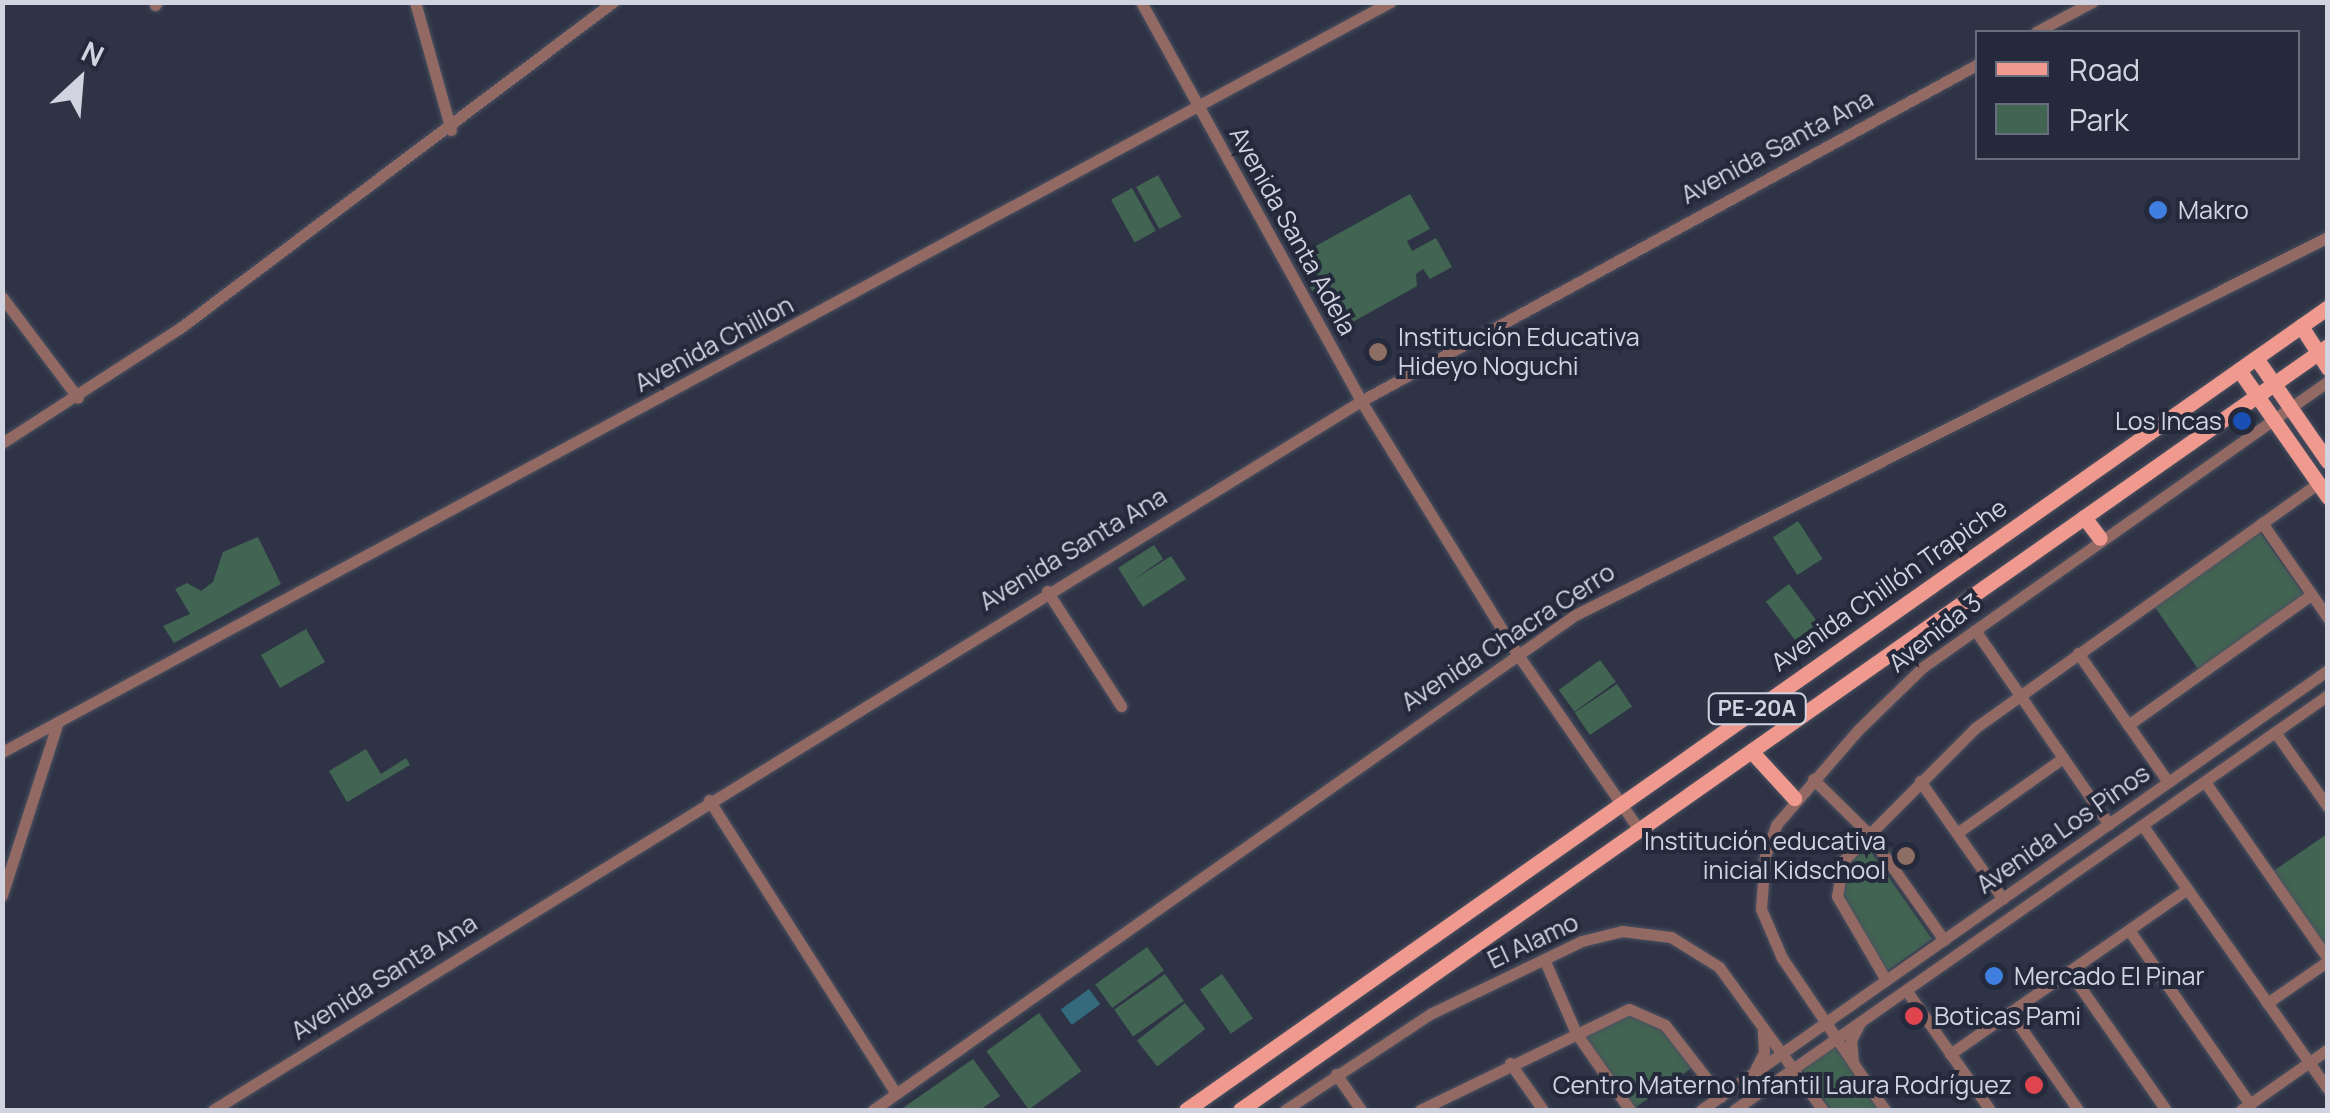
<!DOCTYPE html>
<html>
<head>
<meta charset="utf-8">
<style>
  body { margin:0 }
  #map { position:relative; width:2330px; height:1113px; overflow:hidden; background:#2e3445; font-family:Manrope,sans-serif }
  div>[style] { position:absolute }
  .green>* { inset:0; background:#426452; transform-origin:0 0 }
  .water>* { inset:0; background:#346a7c; transform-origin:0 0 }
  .roads { filter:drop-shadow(0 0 2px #4b5161) drop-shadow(0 0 2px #4b5161) }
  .minor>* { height:11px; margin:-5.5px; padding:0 5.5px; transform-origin:5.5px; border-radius:5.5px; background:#936963 }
  .major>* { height:15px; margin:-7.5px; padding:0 7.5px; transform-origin:7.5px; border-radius:7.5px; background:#f09a8f }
  .dots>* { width:28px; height:28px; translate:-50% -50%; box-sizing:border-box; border:5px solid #242a3b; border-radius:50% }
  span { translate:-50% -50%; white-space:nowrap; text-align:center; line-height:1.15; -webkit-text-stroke:8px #242a3b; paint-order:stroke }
  .shield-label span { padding:2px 8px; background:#242a3b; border:2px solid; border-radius:8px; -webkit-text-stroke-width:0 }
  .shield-label { font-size:22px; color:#d1d4e0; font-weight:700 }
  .street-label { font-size:25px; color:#d1d4e0 }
  .poi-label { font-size:25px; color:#d1d4e0 }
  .left { translate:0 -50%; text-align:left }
  .right { translate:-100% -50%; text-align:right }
  .frame { position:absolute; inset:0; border:5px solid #d1d4e0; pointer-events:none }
  .legend { position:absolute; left:1975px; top:30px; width:325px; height:130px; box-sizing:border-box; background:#242a3b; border:2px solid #696e7d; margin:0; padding:12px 18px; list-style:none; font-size:30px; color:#d1d4e0 }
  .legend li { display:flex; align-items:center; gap:20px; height:50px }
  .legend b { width:50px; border:2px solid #696e7d }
  .north { position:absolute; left:30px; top:30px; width:100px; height:100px; -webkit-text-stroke:8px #242a3b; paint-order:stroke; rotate:26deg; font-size:28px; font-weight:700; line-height:40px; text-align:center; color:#d1d4e0 }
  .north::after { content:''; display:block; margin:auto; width:35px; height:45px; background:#d1d4e0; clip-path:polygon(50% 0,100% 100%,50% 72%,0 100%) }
</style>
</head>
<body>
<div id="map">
  <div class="green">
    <div style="left:1158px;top:175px;width:48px;height:25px;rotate:61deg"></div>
    <div style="left:1132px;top:188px;width:49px;height:24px;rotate:61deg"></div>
    <div style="clip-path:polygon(1410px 194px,1430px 229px,1407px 241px,1412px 251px,1436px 238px,1452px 267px,1430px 279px,1423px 269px,1416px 274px,1417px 286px,1335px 332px,1294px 258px)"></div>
    <div style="left:1798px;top:521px;width:45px;height:30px;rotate:57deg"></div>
    <div style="left:2259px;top:531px;width:78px;height:129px;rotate:55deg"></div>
    <div style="clip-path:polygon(258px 537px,281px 584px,174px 643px,163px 626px,190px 614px,175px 589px,187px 583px,201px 591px,213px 582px,223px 552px)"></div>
    <div style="clip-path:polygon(1154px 545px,1163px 559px,1132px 581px,1171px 556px,1186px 579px,1143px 607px,1118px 568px)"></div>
    <div style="left:1789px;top:584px;width:49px;height:29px;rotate:53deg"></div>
    <div style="left:306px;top:629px;width:38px;height:52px;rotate:60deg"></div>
    <div style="left:1600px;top:660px;width:27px;height:51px;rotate:54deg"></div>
    <div style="left:1617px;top:684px;width:27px;height:51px;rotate:56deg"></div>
    <div style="clip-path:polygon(366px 749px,381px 774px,406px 758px,410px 765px,347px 802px,329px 771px)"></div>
    <div style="clip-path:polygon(2327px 834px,2327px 952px,2272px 872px)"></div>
    <div style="clip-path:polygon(1867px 846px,1932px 939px,1887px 971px,1841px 892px,1848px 866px)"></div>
    <div style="left:1147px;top:947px;width:29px;height:64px;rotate:54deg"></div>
    <div style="left:1165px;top:974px;width:33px;height:62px;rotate:55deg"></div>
    <div style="left:1222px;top:974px;width:54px;height:27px;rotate:55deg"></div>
    <div style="left:1185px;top:1003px;width:33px;height:61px;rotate:52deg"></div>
    <div style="left:1039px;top:1013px;width:72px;height:65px;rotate:54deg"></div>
    <div style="clip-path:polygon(1629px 1015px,1661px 1030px,1693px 1067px,1633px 1109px,1583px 1035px)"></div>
    <div style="clip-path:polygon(1835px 1047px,1880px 1110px,1831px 1110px,1802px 1069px)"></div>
    <div style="clip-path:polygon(973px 1059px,1000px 1096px,980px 1110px,900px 1110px)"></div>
  </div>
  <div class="water">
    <div style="left:1089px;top:989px;width:19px;height:35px;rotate:54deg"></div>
  </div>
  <div class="roads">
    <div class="minor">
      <div style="left:415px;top:2px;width:133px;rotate:74.3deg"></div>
      <div style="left:1141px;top:2px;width:456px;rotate:61.1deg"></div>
      <div style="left:1361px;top:401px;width:299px;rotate:58.3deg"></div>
      <div style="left:1518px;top:655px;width:213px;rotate:55.3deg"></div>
      <div style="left:155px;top:5px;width:4px;rotate:-56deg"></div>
      <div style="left:2036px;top:32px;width:64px;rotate:-28.2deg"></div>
      <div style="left:2px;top:297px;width:126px;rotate:53deg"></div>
      <div style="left:2px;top:443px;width:212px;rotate:-32.9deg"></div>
      <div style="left:180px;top:328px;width:542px;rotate:-36.98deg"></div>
      <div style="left:2262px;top:523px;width:116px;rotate:55.2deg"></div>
      <div style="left:1047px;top:591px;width:137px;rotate:57.2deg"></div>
      <div style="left:1975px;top:630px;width:236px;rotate:55.4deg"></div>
      <div style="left:2078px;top:653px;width:157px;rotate:55.1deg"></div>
      <div style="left:2128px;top:725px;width:224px;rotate:-35.4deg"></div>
      <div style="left:2275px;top:732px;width:92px;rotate:54.8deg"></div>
      <div style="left:2px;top:752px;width:1578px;rotate:-28.38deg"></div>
      <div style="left:1813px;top:779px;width:78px;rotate:44.5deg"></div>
      <div style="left:1869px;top:834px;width:130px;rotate:54.7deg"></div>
      <div style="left:1920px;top:781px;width:144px;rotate:54.9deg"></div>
      <div style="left:2205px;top:782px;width:216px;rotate:55.2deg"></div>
      <div style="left:709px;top:800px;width:348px;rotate:57.5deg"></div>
      <div style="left:2143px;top:826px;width:322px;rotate:54.9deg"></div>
      <div style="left:1957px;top:833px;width:130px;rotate:-35.3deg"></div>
      <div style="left:2px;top:895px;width:182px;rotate:-72.1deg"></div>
      <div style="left:2129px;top:930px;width:212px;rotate:55.2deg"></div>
      <div style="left:1544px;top:959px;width:81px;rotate:66.6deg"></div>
      <div style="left:1576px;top:1033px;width:94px;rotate:55deg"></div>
      <div style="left:2069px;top:971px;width:169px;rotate:55.1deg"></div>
      <div style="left:1886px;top:980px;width:97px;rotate:-120.3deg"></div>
      <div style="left:1837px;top:896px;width:36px;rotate:-80deg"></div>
      <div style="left:1843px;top:861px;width:187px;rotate:-45.2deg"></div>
      <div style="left:1975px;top:728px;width:422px;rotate:-35.5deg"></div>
      <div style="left:1906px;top:990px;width:146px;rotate:55deg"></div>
      <div style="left:2267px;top:1003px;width:74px;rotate:-34.5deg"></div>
      <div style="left:2010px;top:1012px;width:119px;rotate:55.2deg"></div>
      <div style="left:1950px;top:1054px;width:289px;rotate:-34.8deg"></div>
      <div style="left:1853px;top:1062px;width:22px;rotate:-95deg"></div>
      <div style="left:1851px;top:1040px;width:19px;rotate:-62deg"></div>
      <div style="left:1510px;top:1063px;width:57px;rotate:54.9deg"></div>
      <div style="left:1755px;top:1070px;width:20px;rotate:-63deg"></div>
      <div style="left:1764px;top:1052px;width:21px;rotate:-93deg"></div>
      <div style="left:1336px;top:1074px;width:44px;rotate:55.2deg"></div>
      <div style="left:213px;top:1110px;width:1349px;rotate:-31.7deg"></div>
      <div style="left:1361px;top:401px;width:703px;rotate:-28.64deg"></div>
      <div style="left:873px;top:1110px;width:859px;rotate:-35.19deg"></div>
      <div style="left:1575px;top:615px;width:843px;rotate:-26.66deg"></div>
      <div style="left:1285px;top:1110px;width:174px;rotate:-33.5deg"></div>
      <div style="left:1430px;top:1014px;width:169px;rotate:-25.7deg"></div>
      <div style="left:1582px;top:941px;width:41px;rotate:-14deg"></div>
      <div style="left:1622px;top:931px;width:49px;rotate:7deg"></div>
      <div style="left:1671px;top:937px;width:57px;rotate:32deg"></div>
      <div style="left:1719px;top:967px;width:177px;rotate:54deg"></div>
      <div style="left:1420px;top:1110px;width:232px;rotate:-25.8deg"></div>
      <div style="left:1629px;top:1009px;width:39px;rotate:24deg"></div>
      <div style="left:1665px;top:1025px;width:91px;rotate:52.1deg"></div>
      <div style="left:1701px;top:1110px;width:766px;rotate:-35.06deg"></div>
      <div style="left:1734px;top:1110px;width:725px;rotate:-34.94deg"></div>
      <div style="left:1885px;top:1110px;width:184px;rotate:-124.1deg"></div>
      <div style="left:1782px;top:958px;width:53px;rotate:-113.2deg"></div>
      <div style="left:1761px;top:909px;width:53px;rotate:-85.7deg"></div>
      <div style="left:1765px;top:856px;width:33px;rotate:-70deg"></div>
      <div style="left:1776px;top:825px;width:125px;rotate:-49.2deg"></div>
      <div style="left:1858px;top:730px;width:91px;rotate:-44.1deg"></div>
      <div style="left:1923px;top:667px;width:496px;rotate:-35.2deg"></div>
      <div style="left:2241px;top:1110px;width:106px;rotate:-35deg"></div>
    </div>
    <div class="major">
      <div style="left:2301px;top:326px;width:50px;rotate:57.3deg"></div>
      <div style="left:2256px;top:358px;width:126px;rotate:55.3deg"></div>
      <div style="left:2239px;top:370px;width:155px;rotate:55deg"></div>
      <div style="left:2084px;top:517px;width:26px;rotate:53deg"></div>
      <div style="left:1751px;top:751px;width:64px;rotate:47.5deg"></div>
      <div style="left:1186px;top:1110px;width:1396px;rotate:-35.11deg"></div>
      <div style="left:1240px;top:1110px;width:1329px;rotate:-35.08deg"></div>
    </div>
  </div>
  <div class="dots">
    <div style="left:2158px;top:210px;background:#3f7fe0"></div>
    <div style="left:1378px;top:352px;background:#8d6e63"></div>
    <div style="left:2242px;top:421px;background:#1a4fb4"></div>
    <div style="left:1906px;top:856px;background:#8d6e63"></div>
    <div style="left:1994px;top:976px;background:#3f7fe0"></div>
    <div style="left:1914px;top:1016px;background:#e0444e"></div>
    <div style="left:2034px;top:1085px;background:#e0444e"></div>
  </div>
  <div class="shield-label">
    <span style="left:1757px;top:709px">PE-20A</span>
  </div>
  <div class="street-label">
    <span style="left:1777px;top:147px;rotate:-28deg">Avenida Santa Ana</span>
    <span style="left:1293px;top:231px;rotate:61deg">Avenida Santa Adela</span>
    <span style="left:714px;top:344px;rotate:-28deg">Avenida Chillon</span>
    <span style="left:1073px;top:549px;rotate:-31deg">Avenida Santa Ana</span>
    <span style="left:1889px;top:585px;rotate:-35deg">Avenida Chillón Trapiche</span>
    <span style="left:1935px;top:633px;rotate:-38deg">Avenida 3</span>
    <span style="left:1508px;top:637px;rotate:-33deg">Avenida Chacra Cerro</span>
    <span style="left:2063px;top:829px;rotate:-35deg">Avenida Los Pinos</span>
    <span style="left:1533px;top:941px;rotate:-25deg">El Alamo</span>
    <span style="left:384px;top:977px;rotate:-32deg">Avenida Santa Ana</span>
  </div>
  <div class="poi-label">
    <span class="left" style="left:2178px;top:210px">Makro</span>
    <span class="left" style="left:1398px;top:352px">Institución Educativa<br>Hideyo Noguchi</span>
    <span class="right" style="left:2222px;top:421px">Los Incas</span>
    <span class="right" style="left:1886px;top:856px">Institución educativa<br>inicial Kidschool</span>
    <span class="left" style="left:2014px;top:976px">Mercado El Pinar</span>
    <span class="left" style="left:1934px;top:1016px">Boticas Pami</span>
    <span class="right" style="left:2012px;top:1085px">Centro Materno Infantil Laura Rodríguez</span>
  </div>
  <div class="frame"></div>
  <ul class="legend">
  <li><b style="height:12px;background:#f09a8f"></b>Road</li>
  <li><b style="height:28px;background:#426452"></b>Park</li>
  </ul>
  <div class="north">N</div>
</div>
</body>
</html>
